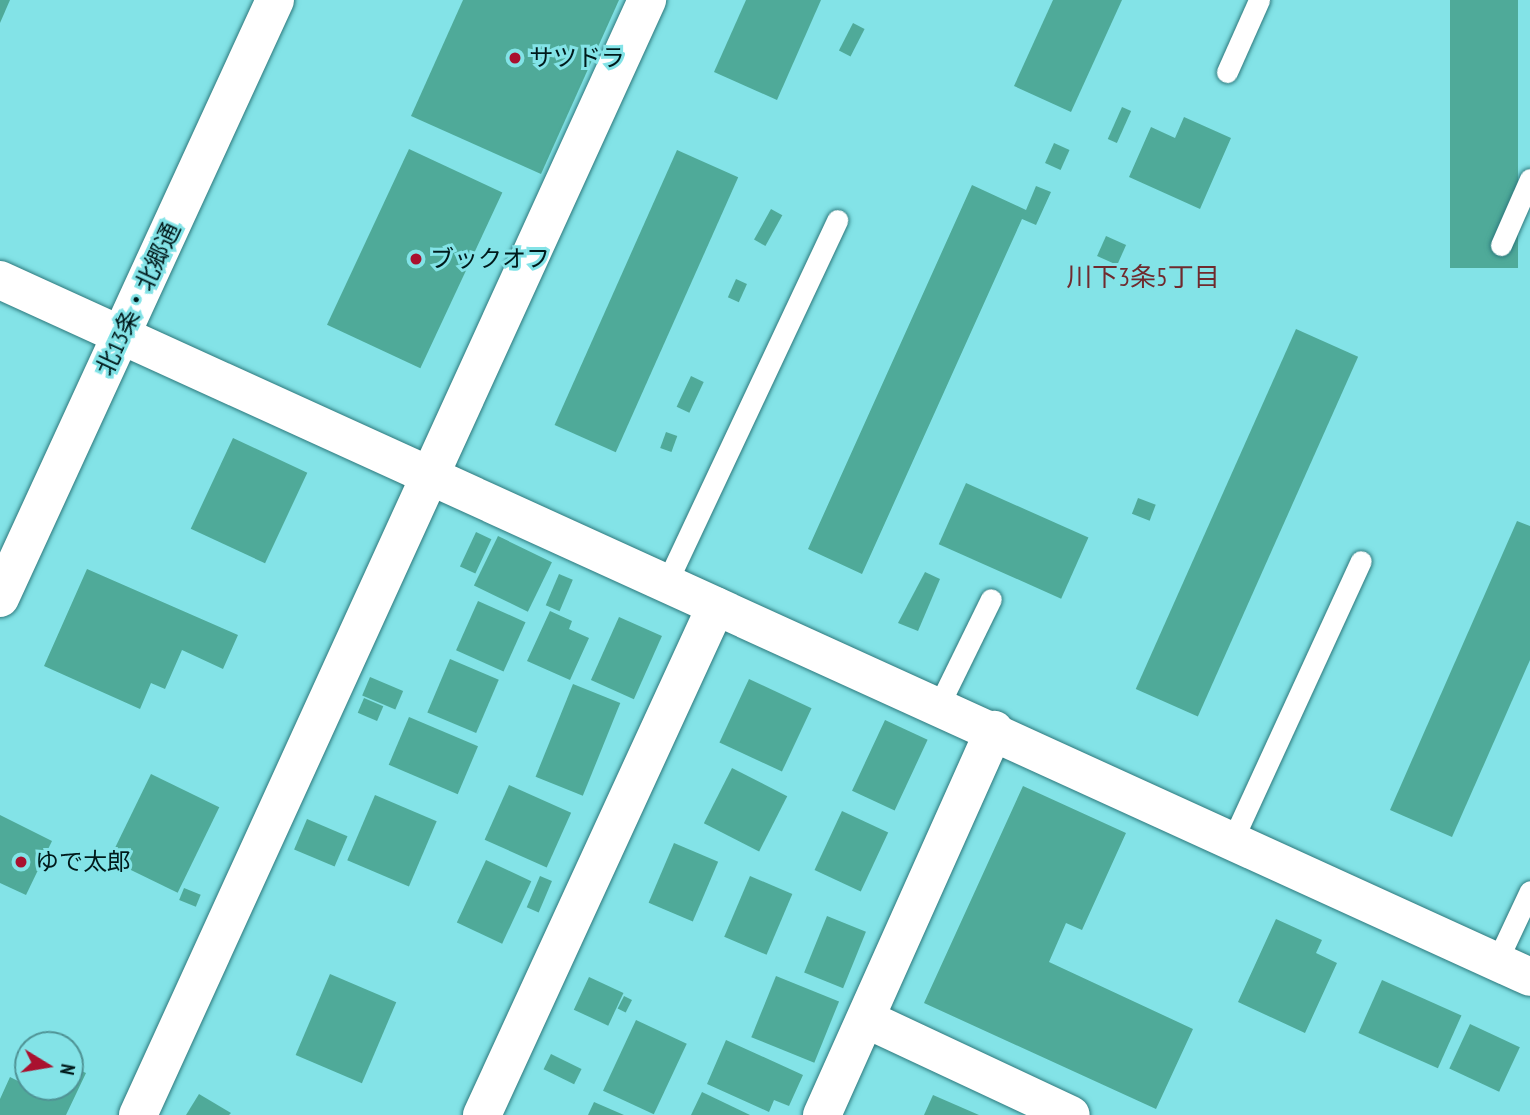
<!DOCTYPE html>
<html>
<head>
<meta charset="utf-8">
<style>
  body { margin:0 }
  #map { position:relative; width:1530px; height:1115px; overflow:hidden; background:#83e3e7; font-family:"PT Sans Narrow","Noto Sans JP",sans-serif }
  div>[style] { position:absolute }
  .building>* { inset:0; background:#4faa99; transform-origin:0 0 }
  .roads { filter:drop-shadow(0 0 2px #2d787c) drop-shadow(0 0 2px #2d787c) }
  .lane>* { height:21px; margin:-10.5px; padding:0 10.5px; transform-origin:10.5px; border-radius:10.5px; background:#fff }
  .street>* { height:38px; margin:-19px; padding:0 19px; transform-origin:19px; border-radius:19px; background:#fff }
  .secondary>* { height:38px; margin:-19px; padding:0 19px; transform-origin:19px; border-radius:19px; background:#fff }
  .dots>* { width:19px; height:19px; translate:-50% -50%; box-sizing:border-box; border:4px solid #83e3e7; border-radius:50% }
  span { translate:-50% -50%; white-space:nowrap; text-align:center; line-height:1.15; -webkit-text-stroke:6px #83e3e7; paint-order:stroke }
  .poi-label { font-size:24px; color:#001a1b }
  .left { translate:0 -50%; text-align:left }
  .street-label { font-size:24px; color:#001a1b }
  .neighbourhood-label { font-size:26px; color:#702a2e }
  .north { position:absolute; left:14px; top:1031px; width:70px; height:70px; box-sizing:border-box; background:#83e3e7; border:2px solid #4f9395; border-radius:50%; rotate:101deg; font-size:19px; font-weight:700; line-height:28px; text-align:center; color:#001a1b }
  .north::after { content:''; display:block; margin:auto; width:24px; height:32px; background:#a9112f; clip-path:polygon(50% 0,100% 100%,50% 72%,0 100%) }
</style>
</head>
<body>
<div id="map">
  <div class="building">
    <div style="clip-path:polygon(0 0,10px 0,0 23px)"></div>
    <div style="clip-path:polygon(463px 0,619px 0,541px 174px,411px 116px)"></div>
    <div style="clip-path:polygon(746px 0,821px 0,777px 100px,714px 72px)"></div>
    <div style="clip-path:polygon(1053px 0,1122px 0,1071px 112px,1014px 86px)"></div>
    <div style="left:1450px;top:0;width:68px;height:268px"></div>
    <div style="left:853px;top:23px;width:13px;height:31px;rotate:27deg"></div>
    <div style="left:1122px;top:107px;width:10px;height:35px;rotate:24deg"></div>
    <div style="clip-path:polygon(1184px 117px,1231px 138px,1200px 209px,1129px 177px,1151px 127px,1175px 138px)"></div>
    <div style="left:1054px;top:143px;width:17px;height:22px;rotate:24deg"></div>
    <div style="left:409px;top:149px;width:103px;height:194px;rotate:25deg"></div>
    <div style="left:677px;top:150px;width:67px;height:301px;rotate:24deg"></div>
    <div style="clip-path:polygon(972px 185px,1026px 210px,1036px 186px,1051px 192px,1036px 225px,1022px 219px,862px 574px,808px 549px)"></div>
    <div style="left:771px;top:209px;width:13px;height:35px;rotate:29deg"></div>
    <div style="left:1106px;top:236px;width:22px;height:22px;rotate:24deg"></div>
    <div style="left:736px;top:279px;width:12px;height:20px;rotate:24deg"></div>
    <div style="left:1296px;top:329px;width:68px;height:394px;rotate:24deg"></div>
    <div style="left:691px;top:376px;width:14px;height:34px;rotate:25deg"></div>
    <div style="left:666px;top:432px;width:12px;height:17px;rotate:20deg"></div>
    <div style="left:233px;top:438px;width:82px;height:100px;rotate:25deg"></div>
    <div style="left:966px;top:483px;width:134px;height:67px;rotate:24deg"></div>
    <div style="left:1138px;top:498px;width:19px;height:17px;rotate:21deg"></div>
    <div style="clip-path:polygon(1517px 521px,1530px 526px,1530px 660px,1452px 837px,1390px 810px)"></div>
    <div style="left:476px;top:532px;width:17px;height:38px;rotate:25deg"></div>
    <div style="left:498px;top:536px;width:60px;height:55px;rotate:26deg"></div>
    <div style="clip-path:polygon(87px 569px,238px 635px,223px 669px,182px 650px,165px 689px,151px 683px,140px 709px,44px 666px)"></div>
    <div style="clip-path:polygon(925px 572px,940px 579px,918px 631px,898px 623px)"></div>
    <div style="left:559px;top:574px;width:15px;height:34px;rotate:23deg"></div>
    <div style="left:478px;top:601px;width:52px;height:54px;rotate:24deg"></div>
    <div style="clip-path:polygon(550px 611px,572px 621px,569px 629px,589px 638px,570px 680px,527px 661px)"></div>
    <div style="left:619px;top:617px;width:47px;height:69px;rotate:24deg"></div>
    <div style="left:450px;top:659px;width:53px;height:58px;rotate:23deg"></div>
    <div style="left:370px;top:677px;width:36px;height:20px;rotate:23deg"></div>
    <div style="left:749px;top:679px;width:69px;height:70px;rotate:25deg"></div>
    <div style="left:573px;top:684px;width:51px;height:100px;rotate:22deg"></div>
    <div style="left:364px;top:698px;width:21px;height:16px;rotate:23deg"></div>
    <div style="left:409px;top:717px;width:75px;height:52px;rotate:23deg"></div>
    <div style="left:885px;top:720px;width:47px;height:78px;rotate:25deg"></div>
    <div style="left:732px;top:768px;width:62px;height:62px;rotate:27deg"></div>
    <div style="left:151px;top:774px;width:76px;height:95px;rotate:26deg"></div>
    <div style="left:509px;top:785px;width:68px;height:60px;rotate:24deg"></div>
    <div style="clip-path:polygon(1023px 786px,1126px 833px,1082px 930px,1066px 923px,1049px 962px,1193px 1029px,1156px 1109px,924px 1003px)"></div>
    <div style="left:375px;top:795px;width:67px;height:71px;rotate:23deg"></div>
    <div style="left:842px;top:811px;width:51px;height:65px;rotate:25deg"></div>
    <div style="clip-path:polygon(0 815px,52px 841px,26px 895px,0 883px)"></div>
    <div style="left:307px;top:819px;width:44px;height:33px;rotate:23deg"></div>
    <div style="left:674px;top:843px;width:48px;height:65px;rotate:23deg"></div>
    <div style="left:486px;top:860px;width:50px;height:69px;rotate:25deg"></div>
    <div style="left:540px;top:876px;width:13px;height:34px;rotate:23deg"></div>
    <div style="left:750px;top:876px;width:46px;height:66px;rotate:23deg"></div>
    <div style="left:184px;top:888px;width:18px;height:13px;rotate:22deg"></div>
    <div style="left:827px;top:916px;width:42px;height:61px;rotate:22deg"></div>
    <div style="clip-path:polygon(1276px 919px,1322px 940px,1316px 953px,1337px 963px,1305px 1033px,1238px 1002px)"></div>
    <div style="left:330px;top:974px;width:72px;height:88px;rotate:23deg"></div>
    <div style="left:776px;top:976px;width:68px;height:66px;rotate:22deg"></div>
    <div style="left:589px;top:977px;width:38px;height:36px;rotate:25deg"></div>
    <div style="left:1382px;top:980px;width:87px;height:58px;rotate:24deg"></div>
    <div style="left:624px;top:996px;width:9px;height:14px;rotate:27deg"></div>
    <div style="left:636px;top:1020px;width:56px;height:78px;rotate:25deg"></div>
    <div style="left:1470px;top:1024px;width:55px;height:49px;rotate:25deg"></div>
    <div style="clip-path:polygon(726px 1040px,803px 1075px,789px 1106px,774px 1100px,769px 1112px,707px 1084px)"></div>
    <div style="left:551px;top:1054px;width:34px;height:17px;rotate:26deg"></div>
    <div style="clip-path:polygon(70px 1066px,86px 1073px,66px 1115px,0 1115px,0 1099px,10px 1077px,22px 1083px,28px 1070px,28px 1087px,70px 1087px)"></div>
    <div style="clip-path:polygon(702px 1092px,750px 1115px,691px 1115px)"></div>
    <div style="clip-path:polygon(199px 1094px,231px 1113px,229px 1115px,186px 1115px)"></div>
    <div style="clip-path:polygon(933px 1095px,979px 1115px,924px 1115px)"></div>
    <div style="clip-path:polygon(594px 1102px,624px 1115px,588px 1115px)"></div>
  </div>
  <div class="roads">
    <div class="lane">
      <div style="left:1227px;top:72px;width:79px;rotate:-66deg"></div>
      <div style="left:1501px;top:245px;width:72px;rotate:-66.3deg"></div>
      <div style="left:667px;top:582px;width:400px;rotate:-64.8deg"></div>
      <div style="left:938px;top:707px;width:120px;rotate:-63.9deg"></div>
      <div style="left:1232px;top:841px;width:308px;rotate:-65.3deg"></div>
      <div style="left:1497px;top:961px;width:77px;rotate:-64.8deg"></div>
    </div>
    <div class="street">
      <div style="left:0;top:280px;width:1681px;rotate:24.49deg"></div>
      <div style="left:866px;top:1019px;width:226px;rotate:25.1deg"></div>
      <div style="left:138px;top:1115px;width:1226px;rotate:-65.46deg"></div>
      <div style="left:482px;top:1115px;width:560px;rotate:-65.31deg"></div>
      <div style="left:822px;top:1115px;width:422px;rotate:-65.9deg"></div>
    </div>
    <div class="secondary">
      <div style="left:0;top:598px;width:658px;rotate:-65.3deg"></div>
    </div>
  </div>
  <div class="dots">
    <div style="left:515px;top:58px;background:#a9112f"></div>
    <div style="left:416px;top:259px;background:#a9112f"></div>
    <div style="left:21px;top:862px;background:#a9112f"></div>
  </div>
  <div class="poi-label">
    <span class="left" style="left:529px;top:58px">サツドラ</span>
    <span class="left" style="left:430px;top:259px">ブックオフ</span>
    <span class="left" style="left:35px;top:862px">ゆで太郎</span>
  </div>
  <div class="street-label">
    <span style="left:138px;top:299px;rotate:-65deg">北13条・北郷通</span>
  </div>
  <div class="neighbourhood-label">
    <span style="left:1143px;top:277px">川下3条5丁目</span>
  </div>
  <div class="north">N</div>
</div>
</body>
</html>
